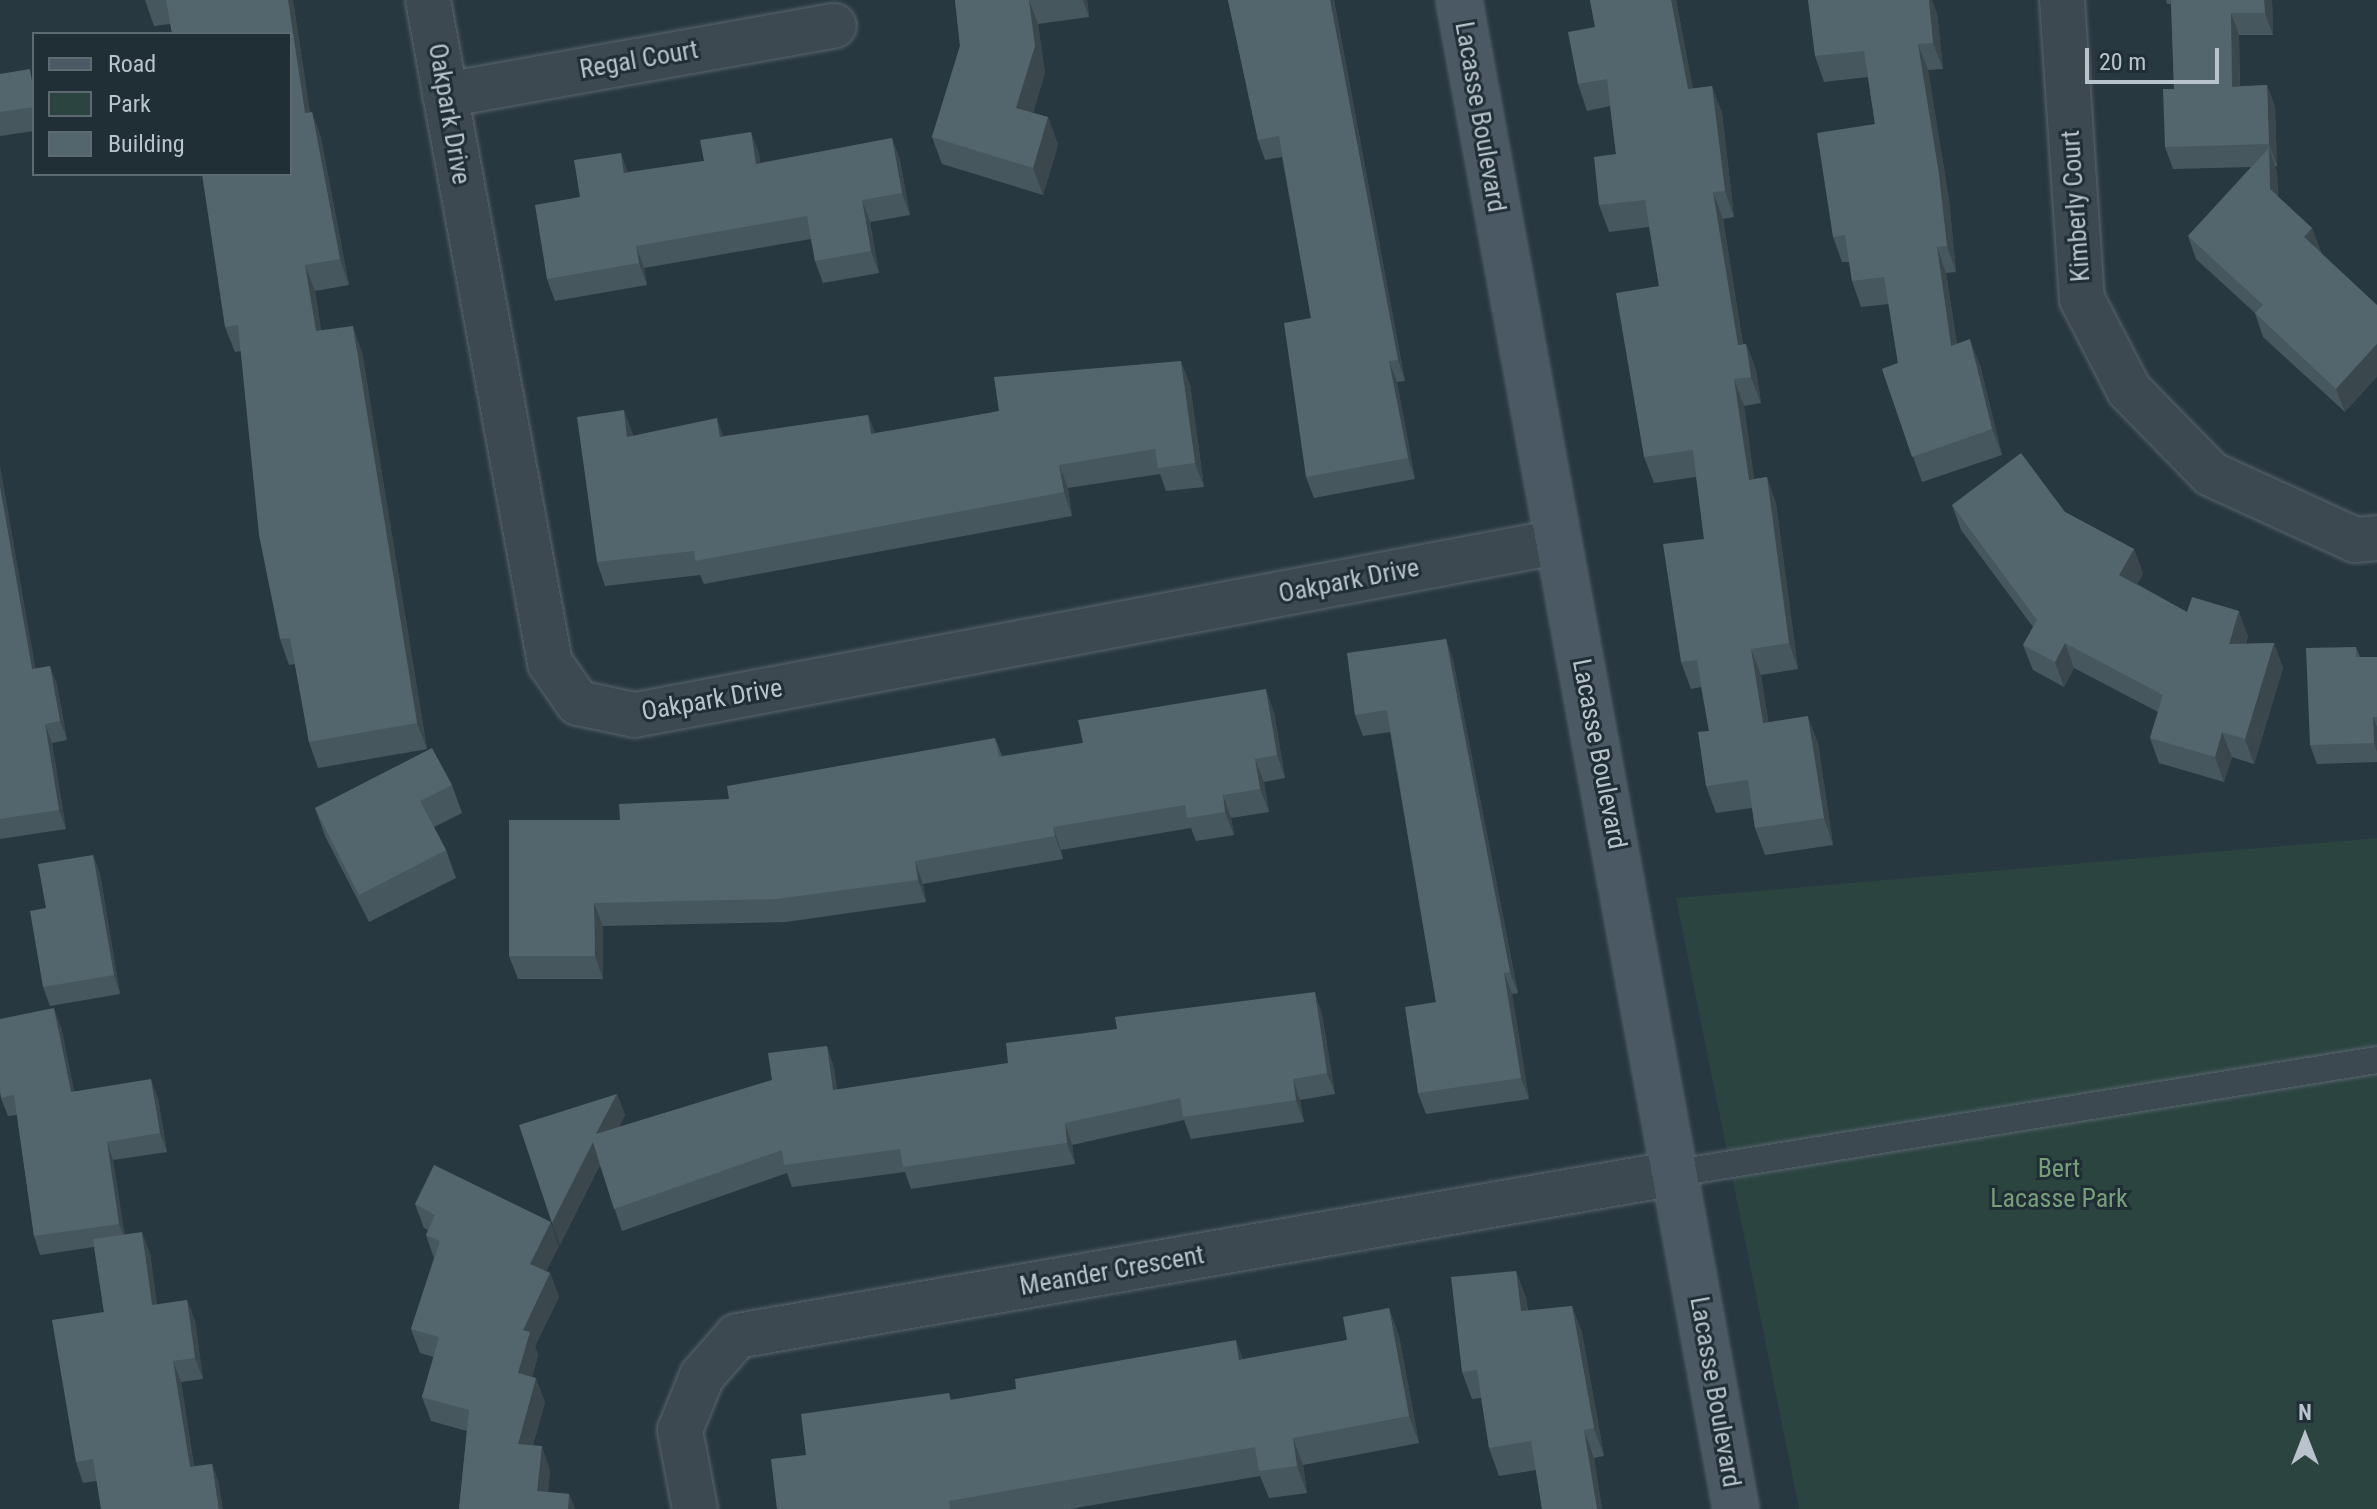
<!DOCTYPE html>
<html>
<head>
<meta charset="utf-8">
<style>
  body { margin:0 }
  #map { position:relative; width:2377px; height:1509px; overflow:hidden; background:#283841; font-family:"Roboto Condensed",sans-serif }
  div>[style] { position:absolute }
  .green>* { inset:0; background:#2b4440 }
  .roads { filter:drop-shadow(0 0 2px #5a666e) drop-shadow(0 0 2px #5a666e) }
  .lane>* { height:26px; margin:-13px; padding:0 13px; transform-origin:13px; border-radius:13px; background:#3c4951 }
  .street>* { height:44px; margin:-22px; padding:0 22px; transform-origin:22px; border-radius:22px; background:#3c4951 }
  .secondary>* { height:44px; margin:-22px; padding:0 22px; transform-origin:22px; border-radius:22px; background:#4a5963 }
  .wall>* { inset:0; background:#47575e }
  .shaded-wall>* { inset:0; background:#3a474c }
  .building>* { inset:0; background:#53656d }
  span { translate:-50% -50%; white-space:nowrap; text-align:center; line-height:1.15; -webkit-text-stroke:6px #202e36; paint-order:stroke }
  .street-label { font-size:26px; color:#b9c3cb }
  .park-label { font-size:26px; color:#789f79 }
  .legend { position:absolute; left:32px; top:32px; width:260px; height:144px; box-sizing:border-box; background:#202e36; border:2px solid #5d6a72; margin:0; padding:10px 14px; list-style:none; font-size:24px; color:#b9c3cb }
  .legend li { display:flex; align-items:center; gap:16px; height:40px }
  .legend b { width:40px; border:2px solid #5d6a72 }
  .north { position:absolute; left:2265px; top:1397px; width:80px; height:80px; -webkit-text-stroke:6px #202e36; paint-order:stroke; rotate:0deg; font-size:22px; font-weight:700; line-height:32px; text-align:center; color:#b9c3cb }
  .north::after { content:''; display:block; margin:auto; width:28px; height:36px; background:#b9c3cb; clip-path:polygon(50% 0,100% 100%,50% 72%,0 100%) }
  .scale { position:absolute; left:2085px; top:48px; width:134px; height:36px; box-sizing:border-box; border:4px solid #b9c3cb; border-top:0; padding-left:10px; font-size:24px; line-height:28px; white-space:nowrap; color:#b9c3cb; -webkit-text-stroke:6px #202e36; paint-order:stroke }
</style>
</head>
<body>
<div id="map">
  <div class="green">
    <div style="clip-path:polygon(2377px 838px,2377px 1509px,1799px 1509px,1676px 898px)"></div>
  </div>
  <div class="roads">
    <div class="lane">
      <div style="left:1676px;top:1173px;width:710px;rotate:-9.16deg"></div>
    </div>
    <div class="street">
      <div style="left:428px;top:0;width:674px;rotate:79.57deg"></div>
      <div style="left:550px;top:663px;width:49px;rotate:55deg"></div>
      <div style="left:578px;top:703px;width:58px;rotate:11.9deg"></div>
      <div style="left:635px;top:715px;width:938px;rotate:-10.63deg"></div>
      <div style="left:2062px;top:0;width:300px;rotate:86.2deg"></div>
      <div style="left:2082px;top:299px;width:102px;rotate:62.7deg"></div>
      <div style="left:2129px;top:390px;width:117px;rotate:45.7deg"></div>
      <div style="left:2211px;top:474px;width:158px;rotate:24.6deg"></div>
      <div style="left:2355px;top:540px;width:22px;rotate:-5deg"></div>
      <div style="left:445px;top:95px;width:395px;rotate:-10.1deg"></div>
      <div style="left:695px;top:1509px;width:80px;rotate:-100.8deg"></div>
      <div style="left:680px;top:1430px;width:58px;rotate:-67.8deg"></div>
      <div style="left:702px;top:1376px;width:53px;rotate:-48.8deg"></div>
      <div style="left:737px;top:1336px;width:953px;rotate:-9.85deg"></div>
    </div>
    <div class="secondary">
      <div style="left:1459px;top:0;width:1534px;rotate:79.6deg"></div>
    </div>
  </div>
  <div class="wall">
    <div style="clip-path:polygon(145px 0,293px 0,310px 113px,312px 112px,321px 138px,349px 285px,315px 291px,321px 330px,362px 352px,427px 749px,318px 768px,309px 742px,295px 664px,289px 665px,280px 639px,241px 351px,235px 352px,225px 327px,290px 174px,170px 24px,154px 26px)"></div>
    <div style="clip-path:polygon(955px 0,1087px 0,1089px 17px,1038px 24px,1045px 73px,1033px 113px,1048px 117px,1058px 145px,1043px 195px,942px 164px,932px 137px,960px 46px)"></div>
    <div style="clip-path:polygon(1228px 0,1334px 0,1405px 381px,1397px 382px,1415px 479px,1314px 498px,1306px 477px,1311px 318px,1282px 157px,1265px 160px,1258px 140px)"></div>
    <div style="clip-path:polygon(1590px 0,1676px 0,1693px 89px,1712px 86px,1722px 113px,1734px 217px,1723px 219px,1743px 344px,1746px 344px,1756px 370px,1761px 403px,1744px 406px,1754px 479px,1767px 477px,1776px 504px,1798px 669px,1761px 675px,1768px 722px,1818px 743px,1833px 845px,1765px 855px,1755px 828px,1752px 808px,1716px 813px,1706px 786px,1709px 731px,1701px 687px,1691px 689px,1681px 662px,1704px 539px,1696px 477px,1654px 483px,1644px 457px,1659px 286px,1649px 227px,1609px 232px,1599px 205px,1616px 154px,1610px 106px,1587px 111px,1578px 84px,1595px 27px)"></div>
    <div style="clip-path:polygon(2166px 0,2272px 0,2273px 35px,2239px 35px,2240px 86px,2267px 85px,2275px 107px,2277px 166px,2275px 166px,2277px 172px,2278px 197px,2312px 228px,2321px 252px,2345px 412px,2263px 337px,2255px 313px,2196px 259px,2188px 236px,2251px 167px,2173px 169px,2165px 147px,2174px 89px,2171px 4px,2167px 4px)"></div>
    <div style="clip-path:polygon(1937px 13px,1943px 69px,1928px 70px,1949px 200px,1956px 272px,1946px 273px,1957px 344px,1980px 365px,2002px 455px,1922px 482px,1882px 369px,1898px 363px,1889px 304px,1861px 307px,1852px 281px,1849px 262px,1842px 262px,1833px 237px,1875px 124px,1868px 77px,1824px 82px,1815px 56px)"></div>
    <div style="clip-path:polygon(0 74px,34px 81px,34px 131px,0 136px)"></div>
    <div style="clip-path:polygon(751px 132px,759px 154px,760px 163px,892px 138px,900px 160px,910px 215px,870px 222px,879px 273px,823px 283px,815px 261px,811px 239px,644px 268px,647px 285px,555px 301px,547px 279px,580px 197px,628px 172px,704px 161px)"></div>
    <div style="clip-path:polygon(1190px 384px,1204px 487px,1166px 491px,1160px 474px,1068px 488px,1072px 516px,704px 584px,700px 575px,605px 586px,597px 562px,633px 434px,633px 436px,724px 436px,868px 415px,875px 433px)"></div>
    <div style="clip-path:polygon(0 466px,35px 669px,50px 666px,57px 685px,67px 740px,52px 743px,66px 829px,0 839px)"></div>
    <div style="clip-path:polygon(1952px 505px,2065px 512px,2134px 549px,2143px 574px,2137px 584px,2187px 612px,2248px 636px,2246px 644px,2274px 643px,2283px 668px,2254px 764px,2232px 757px,2224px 782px,2159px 763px,2150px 738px,2158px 712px,2074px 668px,2064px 687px,2033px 670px,2023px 645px,2033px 627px,1961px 530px)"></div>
    <div style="clip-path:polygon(1446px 639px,1453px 660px,1518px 993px,1512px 994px,1529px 1099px,1426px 1114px,1418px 1093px,1436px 1002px,1390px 732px,1363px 736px,1355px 715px)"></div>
    <div style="clip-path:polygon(2356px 647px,2360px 657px,2377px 657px,2377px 762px,2317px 764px,2310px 745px)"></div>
    <div style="clip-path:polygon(1274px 712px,1285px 778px,1264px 782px,1269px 812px,1231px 818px,1234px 835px,1196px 841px,1191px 828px,1061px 850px,1063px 859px,923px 884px,926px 902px,786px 922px,603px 926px,603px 979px,518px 979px,509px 956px,620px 820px,729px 799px,995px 738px,1002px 756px)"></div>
    <div style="clip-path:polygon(452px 785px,462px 813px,434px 827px,446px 850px,456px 878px,369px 922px,325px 836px,315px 808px)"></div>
    <div style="clip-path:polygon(93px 855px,100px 874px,120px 994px,50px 1006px,43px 987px,46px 908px)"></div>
    <div style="clip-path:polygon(1322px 1014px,1335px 1094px,1300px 1100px,1304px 1122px,1191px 1139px,1184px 1120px,1072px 1145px,1075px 1164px,911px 1189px,905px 1172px,792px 1187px,787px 1173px,622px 1231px,600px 1165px,560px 1245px,552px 1223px,617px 1094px,625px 1115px,619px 1127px,772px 1080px,827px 1046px,834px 1068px,837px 1090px)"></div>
    <div style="clip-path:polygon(61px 1027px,74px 1091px,158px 1098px,167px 1152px,113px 1160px,124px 1235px,150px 1253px,157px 1305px,187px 1300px,195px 1321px,203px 1379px,181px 1382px,194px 1466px,212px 1464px,219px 1484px,96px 1481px,83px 1483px,76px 1462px,104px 1312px,94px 1247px,40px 1255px,34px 1236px,17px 1115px,8px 1116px,1px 1098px)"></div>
    <div style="clip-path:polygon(415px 1204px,559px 1246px,546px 1271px,550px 1273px,559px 1297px,535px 1346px,538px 1355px,532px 1377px,545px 1402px,533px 1445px,550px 1470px,548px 1492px,569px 1494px,575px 1509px,459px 1509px,467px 1431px,431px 1421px,422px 1397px,434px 1357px,420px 1353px,411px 1329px,434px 1258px,426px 1235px,428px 1230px,424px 1228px)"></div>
    <div style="clip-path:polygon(1516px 1271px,1526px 1298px,1528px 1311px,1572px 1306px,1582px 1333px,1604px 1456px,1594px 1458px,1602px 1509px,1542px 1509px,1536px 1470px,1499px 1476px,1489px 1448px,1481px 1398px,1472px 1399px,1462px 1372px)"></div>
    <div style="clip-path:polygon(1389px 1308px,1399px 1336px,1419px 1443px,1303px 1465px,1307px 1493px,1269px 1498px,1260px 1476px,1070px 1509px,777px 1509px,806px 1455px,949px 1393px,951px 1400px,1243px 1359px,1347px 1340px)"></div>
  </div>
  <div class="shaded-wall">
    <div style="clip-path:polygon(288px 0,293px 0,314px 139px,305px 113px)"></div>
    <div style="clip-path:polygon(1029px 0,1038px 24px,1045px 73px,1026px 135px,1016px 108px)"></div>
    <div style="clip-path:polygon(1083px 0,1087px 0,1089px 17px)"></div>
    <div style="clip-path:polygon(1330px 0,1334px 0,1405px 381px,1398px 360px)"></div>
    <div style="clip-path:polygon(1671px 0,1676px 0,1698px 116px,1688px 89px)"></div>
    <div style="clip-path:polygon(1929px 0,1932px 0,1937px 13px,1943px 69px,1933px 43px)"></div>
    <div style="clip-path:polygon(2264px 0,2272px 0,2273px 35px,2265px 13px)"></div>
    <div style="clip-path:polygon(2231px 13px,2239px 35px,2240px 109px,2232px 87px)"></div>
    <div style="clip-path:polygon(1918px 44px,1928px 70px,1949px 200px,1956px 272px,1947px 246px)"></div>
    <div style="clip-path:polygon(2267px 85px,2275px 107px,2277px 166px,2269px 144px)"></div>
    <div style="clip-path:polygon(1712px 86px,1722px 113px,1734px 217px,1725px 191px)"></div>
    <div style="clip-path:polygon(312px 112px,321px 138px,349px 285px,340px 259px)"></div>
    <div style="clip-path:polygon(1048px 117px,1058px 145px,1043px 195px,1033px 168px)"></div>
    <div style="clip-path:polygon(751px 132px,759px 154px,764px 186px,756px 164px)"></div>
    <div style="clip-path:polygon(892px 138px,900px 160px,910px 215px,902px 193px)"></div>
    <div style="clip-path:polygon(2269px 148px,2277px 172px,2278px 213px,2270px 189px)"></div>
    <div style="clip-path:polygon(621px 153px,629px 175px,624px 173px)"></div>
    <div style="clip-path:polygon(1713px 192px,1723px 219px,1747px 371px,1738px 345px)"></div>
    <div style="clip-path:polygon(862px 200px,870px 222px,879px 273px,871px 251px)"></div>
    <div style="clip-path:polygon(2312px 228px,2321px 252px,2304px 237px)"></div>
    <div style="clip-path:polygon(636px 246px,644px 268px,647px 285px,639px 263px)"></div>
    <div style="clip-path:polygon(1937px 247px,1946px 273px,1961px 371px,1951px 346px)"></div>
    <div style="clip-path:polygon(305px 265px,315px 291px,325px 356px,316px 331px)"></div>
    <div style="clip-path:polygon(353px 326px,362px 352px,427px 749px,417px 723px)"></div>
    <div style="clip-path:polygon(1970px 339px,1980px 365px,2002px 455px,1992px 429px)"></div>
    <div style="clip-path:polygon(1746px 344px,1756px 370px,1761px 403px,1751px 377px)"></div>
    <div style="clip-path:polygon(2377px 344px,2377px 377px,2345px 412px,2336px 389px)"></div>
    <div style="clip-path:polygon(1181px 361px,1190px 384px,1204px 487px,1195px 463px)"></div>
    <div style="clip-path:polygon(1389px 361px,1397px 382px,1415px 479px,1408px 458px)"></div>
    <div style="clip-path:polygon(1734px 379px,1744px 406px,1758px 506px,1749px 480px)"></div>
    <div style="clip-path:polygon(624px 410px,633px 434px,636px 461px,627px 437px)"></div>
    <div style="clip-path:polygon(868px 415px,877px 438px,871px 434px)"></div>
    <div style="clip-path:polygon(717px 418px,725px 441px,720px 437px)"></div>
    <div style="clip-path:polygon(1059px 465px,1068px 488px,1072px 516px,1064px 492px)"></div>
    <div style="clip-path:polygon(0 466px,39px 688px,32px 669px,0 487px)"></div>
    <div style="clip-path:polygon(1767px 477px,1776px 504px,1798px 669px,1789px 643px)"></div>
    <div style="clip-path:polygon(2134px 549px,2143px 574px,2128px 600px,2119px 575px)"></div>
    <div style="clip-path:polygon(2239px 611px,2248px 636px,2238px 669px,2229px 644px)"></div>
    <div style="clip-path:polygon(1446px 639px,1453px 660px,1518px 993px,1510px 972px)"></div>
    <div style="clip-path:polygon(2065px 643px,2074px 668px,2064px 687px,2055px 662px)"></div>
    <div style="clip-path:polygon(2274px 643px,2283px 668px,2254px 764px,2245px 739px)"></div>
    <div style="clip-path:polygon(1751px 649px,1761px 675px,1773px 749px,1763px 723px)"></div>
    <div style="clip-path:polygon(50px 666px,57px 685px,67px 740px,60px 721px)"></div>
    <div style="clip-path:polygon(1266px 689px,1274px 712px,1285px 778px,1277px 755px)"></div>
    <div style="clip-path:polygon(1808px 716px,1818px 743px,1833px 845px,1824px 818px)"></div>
    <div style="clip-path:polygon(2373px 717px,2377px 727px,2377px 752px,2374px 743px)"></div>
    <div style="clip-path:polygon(45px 724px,52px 743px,66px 829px,59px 810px)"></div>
    <div style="clip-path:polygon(2222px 732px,2232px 757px,2224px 782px,2215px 757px)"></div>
    <div style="clip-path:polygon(1255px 759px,1264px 782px,1269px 812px,1260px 789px)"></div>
    <div style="clip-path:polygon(1223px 795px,1231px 818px,1234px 835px,1225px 812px)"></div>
    <div style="clip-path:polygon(1053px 827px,1061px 850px,1063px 859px,1055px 836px)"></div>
    <div style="clip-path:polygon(93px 855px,100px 874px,120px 994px,114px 975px)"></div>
    <div style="clip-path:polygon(915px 861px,923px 884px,926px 902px,918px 880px)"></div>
    <div style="clip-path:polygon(594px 903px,603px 926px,603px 979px,595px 956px)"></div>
    <div style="clip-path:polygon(1504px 973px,1512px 994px,1529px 1099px,1521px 1078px)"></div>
    <div style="clip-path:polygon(1315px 992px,1322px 1014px,1335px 1094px,1327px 1073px)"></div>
    <div style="clip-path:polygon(54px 1008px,61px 1027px,78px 1111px,71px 1092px)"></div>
    <div style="clip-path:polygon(827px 1046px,834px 1068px,840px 1112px,833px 1090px)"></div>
    <div style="clip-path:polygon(151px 1079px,158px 1098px,167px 1152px,160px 1133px)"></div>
    <div style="clip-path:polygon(1293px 1079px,1300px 1100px,1304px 1122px,1296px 1100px)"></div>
    <div style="clip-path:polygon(617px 1094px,625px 1115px,604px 1156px,596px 1134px)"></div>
    <div style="clip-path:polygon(1065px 1123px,1072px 1145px,1075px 1164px,1067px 1143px)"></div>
    <div style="clip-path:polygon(107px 1142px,113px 1160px,126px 1242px,119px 1224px)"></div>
    <div style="clip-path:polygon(593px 1142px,600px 1164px,560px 1245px,552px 1223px)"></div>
    <div style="clip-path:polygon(551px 1222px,559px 1246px,538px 1287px,530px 1264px)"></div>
    <div style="clip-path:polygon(142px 1232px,150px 1253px,160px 1326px,152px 1305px)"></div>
    <div style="clip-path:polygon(1516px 1271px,1526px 1298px,1531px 1339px,1521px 1311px)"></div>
    <div style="clip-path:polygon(550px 1273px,559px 1297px,535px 1346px,538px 1355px,527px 1397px,518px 1373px,523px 1330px)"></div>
    <div style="clip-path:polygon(187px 1300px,195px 1321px,203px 1379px,195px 1358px)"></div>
    <div style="clip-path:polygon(1572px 1306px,1582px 1333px,1604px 1456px,1594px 1428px)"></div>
    <div style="clip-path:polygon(1389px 1308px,1399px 1336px,1419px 1443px,1409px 1416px)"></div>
    <div style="clip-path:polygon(1236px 1340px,1246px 1368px,1239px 1360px)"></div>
    <div style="clip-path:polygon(173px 1361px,181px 1382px,197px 1488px,190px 1467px)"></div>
    <div style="clip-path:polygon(536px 1378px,545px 1402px,527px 1467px,518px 1444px)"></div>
    <div style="clip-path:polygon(1584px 1430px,1594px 1458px,1602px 1509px,1597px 1509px)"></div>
    <div style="clip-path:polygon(1293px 1438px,1303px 1465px,1307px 1493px,1297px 1466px)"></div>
    <div style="clip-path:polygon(542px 1446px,550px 1470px,547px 1509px,537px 1491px)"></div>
    <div style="clip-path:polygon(212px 1464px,219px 1484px,223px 1509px,219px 1509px)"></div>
    <div style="clip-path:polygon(569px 1494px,575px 1509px,568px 1509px)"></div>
  </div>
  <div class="building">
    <div style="clip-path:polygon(166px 0,288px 0,305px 113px,312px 112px,340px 259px,305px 265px,316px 331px,353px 326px,417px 723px,309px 742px,290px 638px,280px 639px,259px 535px,238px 325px,225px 327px,202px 174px,290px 174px,290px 34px,172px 34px)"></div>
    <div style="clip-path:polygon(955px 0,1029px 0,1035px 46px,1016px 108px,1048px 117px,1033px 168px,932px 137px,960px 46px)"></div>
    <div style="clip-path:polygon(1228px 0,1330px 0,1398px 360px,1389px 361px,1408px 458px,1306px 477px,1284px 323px,1311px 318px,1279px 136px,1258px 140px)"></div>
    <div style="clip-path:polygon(1590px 0,1671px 0,1688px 89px,1712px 86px,1725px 191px,1713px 192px,1738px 345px,1746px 344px,1751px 377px,1734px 379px,1749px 480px,1767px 477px,1789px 643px,1751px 649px,1763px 723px,1808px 716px,1824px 818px,1755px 828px,1748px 780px,1706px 786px,1698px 732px,1709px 731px,1697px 660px,1681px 662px,1663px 544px,1704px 539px,1693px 450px,1644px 457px,1616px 293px,1659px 286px,1645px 200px,1599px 205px,1594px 157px,1616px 154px,1607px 79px,1578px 84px,1568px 32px,1595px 27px)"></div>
    <div style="clip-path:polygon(1808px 0,1929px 0,1933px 43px,1918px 44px,1939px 174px,1947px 246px,1937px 247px,1951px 346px,1970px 339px,1992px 429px,1912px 457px,1882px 369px,1898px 363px,1884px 277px,1852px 281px,1845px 235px,1833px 237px,1817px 133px,1875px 124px,1864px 51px,1815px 56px)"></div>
    <div style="clip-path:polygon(2171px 0,2264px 0,2265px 13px,2231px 13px,2232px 87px,2267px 85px,2269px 144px,2165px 147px,2163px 89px,2174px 89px)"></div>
    <div style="clip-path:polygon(30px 69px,34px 94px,34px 107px,0 112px,0 74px)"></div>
    <div style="clip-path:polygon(751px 132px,756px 164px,892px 138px,902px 193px,862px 200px,871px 251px,815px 261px,807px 216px,636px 246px,639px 263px,547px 279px,535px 205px,580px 197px,574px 160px,621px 153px,624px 173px,704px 161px,700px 140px)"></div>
    <div style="clip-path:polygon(2269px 148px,2270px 189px,2312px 228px,2304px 237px,2377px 305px,2377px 344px,2336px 389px,2255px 313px,2263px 305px,2188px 236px)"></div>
    <div style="clip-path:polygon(1181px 361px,1195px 463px,1158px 468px,1155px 449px,1059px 465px,1064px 492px,695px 561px,694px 551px,597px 562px,577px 417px,624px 410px,627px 437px,717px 418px,720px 437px,868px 415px,871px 434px,999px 411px,994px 377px)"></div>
    <div style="clip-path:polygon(2021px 453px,2065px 512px,2134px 549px,2119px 575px,2187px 612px,2192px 597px,2239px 611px,2229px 644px,2274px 643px,2245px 739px,2222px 732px,2215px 757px,2150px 738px,2163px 695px,2065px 643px,2055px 662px,2023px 645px,2037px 620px,1952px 505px)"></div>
    <div style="clip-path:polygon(0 487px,32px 669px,50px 666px,60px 721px,45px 724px,59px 810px,0 819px)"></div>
    <div style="clip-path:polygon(1446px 639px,1510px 972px,1504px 973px,1521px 1078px,1418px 1093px,1405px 1007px,1436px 1002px,1387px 710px,1355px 715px,1347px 653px)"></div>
    <div style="clip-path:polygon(2356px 647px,2356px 657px,2377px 657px,2377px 717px,2373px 717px,2374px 743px,2310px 745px,2306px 648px)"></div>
    <div style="clip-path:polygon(1266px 689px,1277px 755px,1255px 759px,1260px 789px,1223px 795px,1225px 812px,1187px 818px,1185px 805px,1053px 827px,1055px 836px,915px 861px,918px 880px,777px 899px,594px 903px,595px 956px,509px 956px,509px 820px,620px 820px,619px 804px,729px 799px,727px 786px,995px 738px,999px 757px,1083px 743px,1078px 720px)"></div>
    <div style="clip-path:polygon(432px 748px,452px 785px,420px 801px,446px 850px,359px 895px,315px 808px)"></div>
    <div style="clip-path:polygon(93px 855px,114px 975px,43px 987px,30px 911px,46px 908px,38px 864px)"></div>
    <div style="clip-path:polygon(1315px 992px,1327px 1073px,1293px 1079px,1296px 1100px,1183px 1117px,1180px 1098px,1065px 1123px,1067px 1143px,903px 1167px,900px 1149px,784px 1165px,782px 1150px,614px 1209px,593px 1142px,552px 1223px,519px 1125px,617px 1094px,596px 1134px,772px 1080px,768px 1053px,827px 1046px,833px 1090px,1008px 1063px,1006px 1043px,1117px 1029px,1115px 1017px)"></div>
    <div style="clip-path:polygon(54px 1008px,71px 1092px,151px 1079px,160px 1133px,107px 1142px,119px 1224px,34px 1236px,14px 1095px,1px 1098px,0 1091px,0 1019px)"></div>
    <div style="clip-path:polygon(434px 1165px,551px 1222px,530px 1264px,550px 1273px,523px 1330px,530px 1332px,518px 1373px,536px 1378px,518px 1444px,542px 1446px,537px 1491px,569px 1494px,568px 1509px,459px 1509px,469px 1410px,422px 1397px,439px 1337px,411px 1329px,440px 1241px,426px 1235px,435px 1215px,415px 1204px)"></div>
    <div style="clip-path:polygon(142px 1232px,152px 1305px,187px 1300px,195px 1358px,173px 1361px,190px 1467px,212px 1464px,219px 1509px,101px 1509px,93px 1459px,76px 1462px,52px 1320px,104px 1312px,93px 1239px)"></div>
    <div style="clip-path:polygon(1516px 1271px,1521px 1311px,1572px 1306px,1594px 1428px,1584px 1430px,1597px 1509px,1542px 1509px,1531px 1441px,1489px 1448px,1477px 1370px,1462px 1372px,1451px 1277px)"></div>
    <div style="clip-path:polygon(1389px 1308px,1409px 1416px,1293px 1438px,1297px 1466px,1259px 1471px,1255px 1447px,949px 1501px,950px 1509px,777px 1509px,771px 1459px,806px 1455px,801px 1414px,949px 1393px,950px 1400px,1016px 1389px,1015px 1379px,1236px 1340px,1239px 1360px,1347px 1340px,1343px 1317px)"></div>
  </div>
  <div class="street-label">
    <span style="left:639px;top:60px;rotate:-10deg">Regal Court</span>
    <span style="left:449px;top:114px;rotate:80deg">Oakpark Drive</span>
    <span style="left:1480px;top:117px;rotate:80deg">Lacasse Boulevard</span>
    <span style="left:2076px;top:206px;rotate:-94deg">Kimberly Court</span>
    <span style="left:1349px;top:581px;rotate:-11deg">Oakpark Drive</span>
    <span style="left:712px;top:700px;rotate:-10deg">Oakpark Drive</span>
    <span style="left:1599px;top:754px;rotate:79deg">Lacasse Boulevard</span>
    <span style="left:1112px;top:1271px;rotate:-10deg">Meander Crescent</span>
    <span style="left:1715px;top:1392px;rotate:80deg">Lacasse Boulevard</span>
  </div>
  <div class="park-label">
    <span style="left:2059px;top:1184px">Bert<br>Lacasse Park</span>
  </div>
  <ul class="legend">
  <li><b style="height:10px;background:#4a5963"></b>Road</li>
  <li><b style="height:22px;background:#2b4440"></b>Park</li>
  <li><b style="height:22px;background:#53656d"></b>Building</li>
  </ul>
  <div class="north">N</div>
  <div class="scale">20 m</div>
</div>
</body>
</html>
